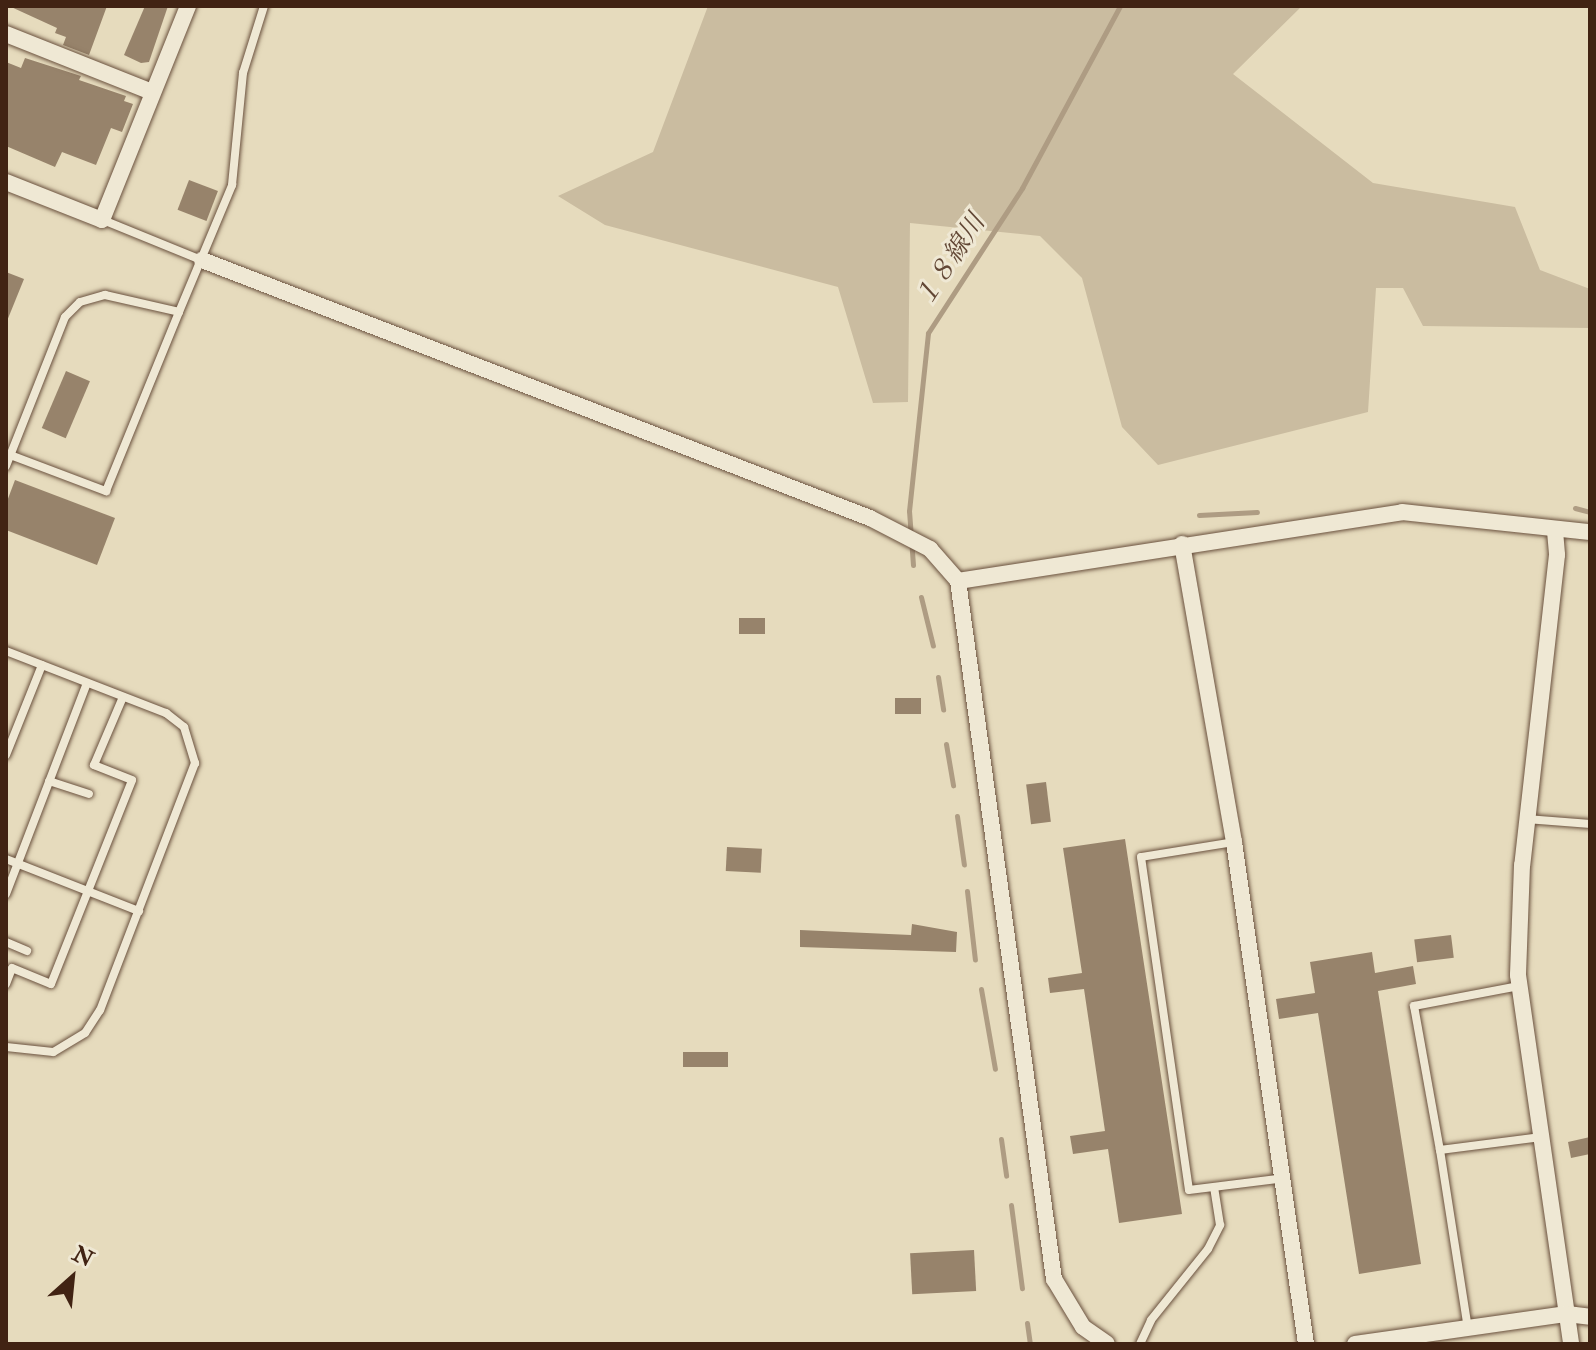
<!DOCTYPE html>
<html>
<head>
<meta charset="utf-8">
<style>
  body { margin:0 }
  #map { position:relative; width:1596px; height:1350px; overflow:hidden; background:#e6dbbd; font-family:"IM FELL Double Pica","Noto Serif JP",serif }
  div>[style] { position:absolute }
  .green>* { inset:0; background:#cabca0 }
  .stream>* { height:5px; margin:-2.5px; padding:0 2.5px; transform-origin:2.5px; border-radius:2.5px; background:#ae9c83 }
  .building>* { inset:0; background:#97836b; transform-origin:0 0 }
  .roads { filter:drop-shadow(0 0 2px #6a513e) drop-shadow(0 0 2px #6a513e) }
  .lane>* { height:8px; margin:-4px; padding:0 4px; transform-origin:4px; border-radius:4px; background:#efe8d4 }
  .street>* { height:16px; margin:-8px; padding:0 8px; transform-origin:8px; border-radius:8px; background:#efe8d4 }
  span { translate:-50% -50%; white-space:nowrap; text-align:center; line-height:1.15; -webkit-text-stroke:6px #efe8d4; paint-order:stroke }
  .water-label { font-size:26px; color:#624735; font-style:italic }
  .frame { position:absolute; inset:0; border:8px solid #412313; pointer-events:none }
  .north { position:absolute; left:32px; top:1238px; width:80px; height:80px; -webkit-text-stroke:6px #efe8d4; paint-order:stroke; rotate:27deg; font-size:22px; font-weight:700; line-height:32px; text-align:center; color:#412313 }
  .north::after { content:''; display:block; margin:auto; width:28px; height:36px; background:#412313; clip-path:polygon(50% 0,100% 100%,50% 72%,0 100%) }
</style>
</head>
<body>
<div id="map">
  <div class="green">
    <div style="clip-path:polygon(708px 6px,1302px 6px,1233px 74px,1373px 183px,1515px 207px,1540px 270px,1590px 289px,1590px 328px,1423px 326px,1403px 288px,1376px 288px,1368px 412px,1158px 465px,1122px 427px,1082px 278px,1040px 236px,910px 223px,908px 402px,873px 403px,838px 287px,605px 225px,558px 196px,653px 152px)"></div>
  </div>
  <div class="stream">
    <div style="left:1575px;top:508px;width:16px;rotate:15deg"></div>
    <div style="left:1199px;top:515px;width:58px;rotate:-3deg"></div>
    <div style="left:913px;top:565px;width:54px;rotate:-94.2deg"></div>
    <div style="left:909px;top:511px;width:179px;rotate:-83.9deg"></div>
    <div style="left:928px;top:333px;width:173px;rotate:-57deg"></div>
    <div style="left:1022px;top:188px;width:207px;rotate:-61.7deg"></div>
    <div style="left:921px;top:597px;width:50px;rotate:76.2deg"></div>
    <div style="left:938px;top:677px;width:33px;rotate:81deg"></div>
    <div style="left:946px;top:744px;width:42px;rotate:80.3deg"></div>
    <div style="left:957px;top:816px;width:49px;rotate:81.9deg"></div>
    <div style="left:967px;top:891px;width:69px;rotate:83.4deg"></div>
    <div style="left:981px;top:989px;width:81px;rotate:80.1deg"></div>
    <div style="left:1001px;top:1139px;width:37px;rotate:82deg"></div>
    <div style="left:1011px;top:1205px;width:84px;rotate:82.5deg"></div>
    <div style="left:1027px;top:1323px;width:21px;rotate:82deg"></div>
  </div>
  <div class="building">
    <div style="clip-path:polygon(9px 6px,107px 6px,89px 55px,63px 45px,66px 37px,55px 33px,57px 28px)"></div>
    <div style="clip-path:polygon(145px 6px,168px 6px,149px 62px,141px 63px,124px 55px)"></div>
    <div style="clip-path:polygon(25px 58px,81px 76px,79px 80px,126px 96px,124px 101px,133px 104px,122px 132px,111px 128px,96px 165px,62px 152px,55px 167px,6px 146px,6px 62px,21px 68px)"></div>
    <div style="left:189px;top:180px;width:31px;height:32px;rotate:21deg"></div>
    <div style="clip-path:polygon(6px 272px,24px 279px,7px 321px,6px 321px)"></div>
    <div style="left:66px;top:371px;width:26px;height:62px;rotate:23deg"></div>
    <div style="clip-path:polygon(15px 480px,115px 518px,97px 565px,6px 530px,6px 504px)"></div>
    <div style="left:739px;top:618px;width:26px;height:16px"></div>
    <div style="left:921px;top:698px;width:16px;height:26px;rotate:90deg"></div>
    <div style="left:1046px;top:782px;width:40px;height:20px;rotate:83deg"></div>
    <div style="clip-path:polygon(1125px 839px,1182px 1214px,1119px 1223px,1108px 1149px,1073px 1154px,1070px 1136px,1105px 1131px,1084px 989px,1050px 993px,1048px 978px,1082px 973px,1063px 848px)"></div>
    <div style="left:727px;top:847px;width:35px;height:24px;rotate:3deg"></div>
    <div style="clip-path:polygon(912px 924px,957px 932px,956px 952px,800px 947px,800px 930px,911px 935px)"></div>
    <div style="left:1451px;top:935px;width:23px;height:37px;rotate:83deg"></div>
    <div style="clip-path:polygon(1372px 952px,1375px 973px,1413px 966px,1416px 984px,1378px 991px,1421px 1264px,1359px 1274px,1318px 1013px,1279px 1019px,1276px 999px,1315px 993px,1310px 962px)"></div>
    <div style="left:683px;top:1052px;width:45px;height:15px"></div>
    <div style="clip-path:polygon(1590px 1137px,1590px 1154px,1571px 1158px,1568px 1142px)"></div>
    <div style="left:974px;top:1250px;width:41px;height:64px;rotate:87deg"></div>
  </div>
  <div class="roads">
    <div class="lane">
      <div style="left:103px;top:220px;width:106px;rotate:22.2deg"></div>
      <div style="left:10px;top:455px;width:103px;rotate:20.6deg"></div>
      <div style="left:106px;top:491px;width:193px;rotate:-67.8deg"></div>
      <div style="left:6px;top:466px;width:160px;rotate:-68.4deg"></div>
      <div style="left:65px;top:317px;width:21px;rotate:-45deg"></div>
      <div style="left:80px;top:302px;width:26px;rotate:-16deg"></div>
      <div style="left:105px;top:295px;width:76px;rotate:12.9deg"></div>
      <div style="left:179px;top:312px;width:138px;rotate:-67.3deg"></div>
      <div style="left:232px;top:185px;width:113px;rotate:-84.4deg"></div>
      <div style="left:243px;top:73px;width:70px;rotate:-72.6deg"></div>
      <div style="left:6px;top:651px;width:172px;rotate:21.2deg"></div>
      <div style="left:166px;top:713px;width:23px;rotate:38deg"></div>
      <div style="left:184px;top:727px;width:38px;rotate:73deg"></div>
      <div style="left:195px;top:763px;width:265px;rotate:111deg"></div>
      <div style="left:100px;top:1010px;width:27px;rotate:123deg"></div>
      <div style="left:85px;top:1033px;width:37px;rotate:149deg"></div>
      <div style="left:53px;top:1052px;width:47px;rotate:-173.9deg"></div>
      <div style="left:6px;top:755px;width:97px;rotate:-68.2deg"></div>
      <div style="left:49px;top:781px;width:42px;rotate:18deg"></div>
      <div style="left:1527px;top:819px;width:63px;rotate:4.5deg"></div>
      <div style="left:1234px;top:842px;width:94px;rotate:170.8deg"></div>
      <div style="left:1141px;top:857px;width:336px;rotate:81.8deg"></div>
      <div style="left:1189px;top:1190px;width:97px;rotate:-7.1deg"></div>
      <div style="left:6px;top:859px;width:143px;rotate:21.4deg"></div>
      <div style="left:6px;top:894px;width:226px;rotate:-69deg"></div>
      <div style="left:6px;top:942px;width:23px;rotate:23deg"></div>
      <div style="left:6px;top:984px;width:17px;rotate:-69deg"></div>
      <div style="left:12px;top:968px;width:42px;rotate:22.3deg"></div>
      <div style="left:51px;top:984px;width:219px;rotate:-68.3deg"></div>
      <div style="left:132px;top:780px;width:41px;rotate:-158.5deg"></div>
      <div style="left:94px;top:765px;width:74px;rotate:-66.9deg"></div>
      <div style="left:1519px;top:986px;width:107px;rotate:169.2deg"></div>
      <div style="left:1414px;top:1006px;width:146px;rotate:79.8deg"></div>
      <div style="left:1440px;top:1150px;width:102px;rotate:-7.3deg"></div>
      <div style="left:1440px;top:1150px;width:180px;rotate:81.1deg"></div>
      <div style="left:1140px;top:1344px;width:26px;rotate:-65deg"></div>
      <div style="left:1151px;top:1320px;width:91px;rotate:-51.2deg"></div>
      <div style="left:1208px;top:1249px;width:27px;rotate:-63deg"></div>
      <div style="left:1220px;top:1225px;width:38px;rotate:-99deg"></div>
    </div>
    <div class="street">
      <div style="left:6px;top:34px;width:157px;rotate:21.7deg"></div>
      <div style="left:6px;top:182px;width:103px;rotate:21.6deg"></div>
      <div style="left:102px;top:220px;width:231px;rotate:-68.1deg"></div>
      <div style="left:202px;top:260px;width:716px;rotate:21.12deg"></div>
      <div style="left:870px;top:518px;width:68px;rotate:27.3deg"></div>
      <div style="left:930px;top:549px;width:43px;rotate:48.8deg"></div>
      <div style="left:958px;top:581px;width:705px;rotate:82.17deg"></div>
      <div style="left:1054px;top:1279px;width:56px;rotate:58.9deg"></div>
      <div style="left:1083px;top:1327px;width:29px;rotate:35deg"></div>
      <div style="left:1555px;top:531px;width:24px;rotate:85deg"></div>
      <div style="left:1557px;top:555px;width:312px;rotate:96.4deg"></div>
      <div style="left:1522px;top:865px;width:110px;rotate:92.1deg"></div>
      <div style="left:1518px;top:975px;width:373px;rotate:81.8deg"></div>
      <div style="left:1182px;top:544px;width:303px;rotate:80.1deg"></div>
      <div style="left:1234px;top:842px;width:507px;rotate:81.84deg"></div>
      <div style="left:958px;top:581px;width:449px;rotate:-8.8deg"></div>
      <div style="left:1402px;top:512px;width:189px;rotate:6.1deg"></div>
      <div style="left:1355px;top:1344px;width:214px;rotate:-8.1deg"></div>
      <div style="left:1567px;top:1314px;width:23px;rotate:7deg"></div>
    </div>
  </div>
  <div class="water-label">
    <span style="left:951px;top:261px;rotate:-57deg">１８線川</span>
  </div>
  <div class="frame"></div>
  <div class="north">N</div>
</div>
</body>
</html>
